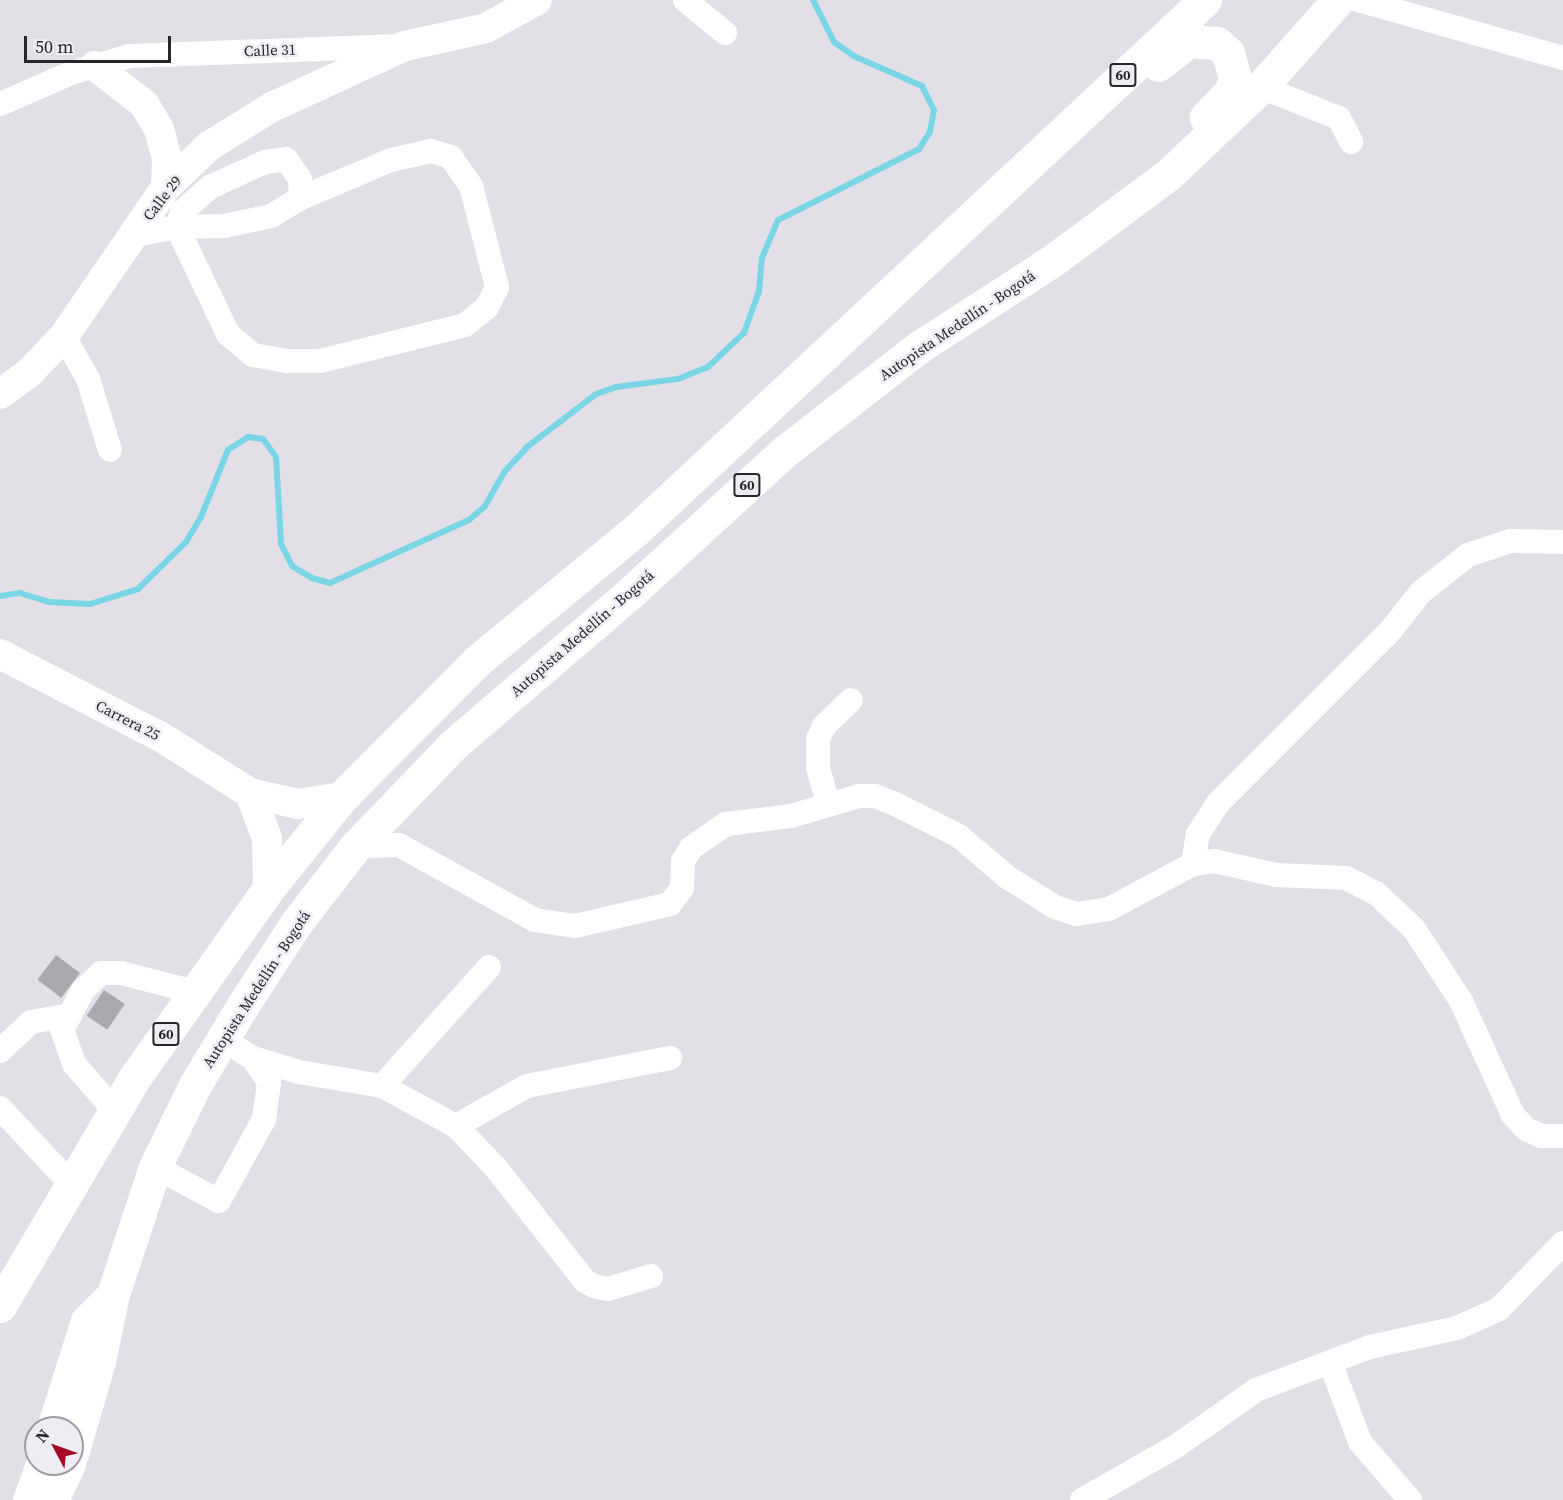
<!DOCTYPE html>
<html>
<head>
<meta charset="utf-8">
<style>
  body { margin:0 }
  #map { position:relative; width:1563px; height:1500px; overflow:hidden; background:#e2dfe7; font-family:"Source Serif 4",serif }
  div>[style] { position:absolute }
  .stream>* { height:6px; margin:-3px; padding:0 3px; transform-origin:3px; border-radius:3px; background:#7ad5e4 }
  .building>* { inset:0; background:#aba8b0; transform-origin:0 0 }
  .minor>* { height:24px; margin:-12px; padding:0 12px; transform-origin:12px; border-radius:12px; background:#fff }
  .major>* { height:30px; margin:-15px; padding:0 15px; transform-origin:15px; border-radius:15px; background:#fff }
  .highway>* { height:33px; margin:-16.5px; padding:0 16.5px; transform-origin:16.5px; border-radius:16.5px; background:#fff }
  span { translate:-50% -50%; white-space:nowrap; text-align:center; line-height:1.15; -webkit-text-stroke:5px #efecf4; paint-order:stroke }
  .shield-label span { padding:2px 4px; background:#efecf4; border:2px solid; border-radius:4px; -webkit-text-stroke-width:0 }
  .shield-label { font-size:14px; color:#272629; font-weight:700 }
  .street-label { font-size:15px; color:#272629 }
  .north { position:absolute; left:24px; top:1416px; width:60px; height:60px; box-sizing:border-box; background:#efecf4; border:2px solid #9f9da3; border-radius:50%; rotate:311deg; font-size:16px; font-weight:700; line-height:24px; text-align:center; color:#272629 }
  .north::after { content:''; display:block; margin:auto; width:21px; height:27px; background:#a50a26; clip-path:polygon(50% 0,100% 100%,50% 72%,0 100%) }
  .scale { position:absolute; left:24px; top:36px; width:147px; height:27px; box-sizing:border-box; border:3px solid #272629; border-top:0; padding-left:8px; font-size:18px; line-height:21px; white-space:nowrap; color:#272629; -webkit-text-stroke:4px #efecf4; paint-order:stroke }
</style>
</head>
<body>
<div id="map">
  <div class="stream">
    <div style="left:0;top:596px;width:20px;rotate:-9deg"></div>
    <div style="left:20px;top:593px;width:30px;rotate:17deg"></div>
    <div style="left:49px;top:602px;width:41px;rotate:2.8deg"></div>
    <div style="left:90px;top:604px;width:50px;rotate:-17.4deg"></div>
    <div style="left:138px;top:589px;width:67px;rotate:-44.4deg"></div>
    <div style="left:186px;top:542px;width:29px;rotate:-59deg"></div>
    <div style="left:201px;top:517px;width:72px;rotate:-68.1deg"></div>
    <div style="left:228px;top:450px;width:24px;rotate:-33deg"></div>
    <div style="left:248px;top:437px;width:15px;rotate:8deg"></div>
    <div style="left:263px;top:439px;width:22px;rotate:54deg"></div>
    <div style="left:276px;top:457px;width:87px;rotate:86.7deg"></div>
    <div style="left:281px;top:544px;width:25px;rotate:63deg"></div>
    <div style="left:292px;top:566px;width:23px;rotate:31deg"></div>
    <div style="left:312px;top:578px;width:19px;rotate:16deg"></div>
    <div style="left:330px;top:583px;width:153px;rotate:-24.4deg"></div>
    <div style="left:469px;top:520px;width:21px;rotate:-41deg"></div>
    <div style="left:485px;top:506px;width:40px;rotate:-60.3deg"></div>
    <div style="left:505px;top:471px;width:33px;rotate:-47deg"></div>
    <div style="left:527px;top:447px;width:87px;rotate:-37.5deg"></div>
    <div style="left:596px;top:394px;width:21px;rotate:-19deg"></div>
    <div style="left:616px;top:387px;width:63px;rotate:-7.4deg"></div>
    <div style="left:678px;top:379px;width:32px;rotate:-22deg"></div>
    <div style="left:708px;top:367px;width:50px;rotate:-43.4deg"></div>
    <div style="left:744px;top:333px;width:45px;rotate:-70.3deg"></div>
    <div style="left:759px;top:291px;width:33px;rotate:-85deg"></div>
    <div style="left:762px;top:258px;width:41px;rotate:-67.2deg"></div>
    <div style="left:778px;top:220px;width:158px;rotate:-26.7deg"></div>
    <div style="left:919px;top:149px;width:20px;rotate:-57deg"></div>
    <div style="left:930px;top:132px;width:22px;rotate:-80deg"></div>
    <div style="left:934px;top:110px;width:27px;rotate:-117deg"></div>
    <div style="left:922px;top:86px;width:74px;rotate:-156.2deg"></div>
    <div style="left:854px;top:56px;width:24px;rotate:-145deg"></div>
    <div style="left:834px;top:42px;width:47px;rotate:-116.6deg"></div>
  </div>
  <div class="building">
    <div style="left:56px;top:955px;width:30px;height:31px;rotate:37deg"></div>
    <div style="left:104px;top:990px;width:25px;height:31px;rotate:34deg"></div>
  </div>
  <div class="minor">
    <div style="left:685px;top:0;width:52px;rotate:39.5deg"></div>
    <div style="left:1358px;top:0;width:213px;rotate:15.8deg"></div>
    <div style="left:1261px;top:87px;width:84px;rotate:21.7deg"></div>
    <div style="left:1339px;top:118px;width:27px;rotate:63deg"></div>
    <div style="left:0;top:104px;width:77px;rotate:-23.6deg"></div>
    <div style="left:71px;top:73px;width:61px;rotate:-16.1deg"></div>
    <div style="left:130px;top:56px;width:270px;rotate:-2.1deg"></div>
    <div style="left:286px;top:159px;width:24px;rotate:55deg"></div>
    <div style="left:300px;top:179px;width:19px;rotate:87deg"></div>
    <div style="left:301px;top:198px;width:35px;rotate:149deg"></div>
    <div style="left:271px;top:216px;width:48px;rotate:168deg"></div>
    <div style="left:224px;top:226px;width:47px;rotate:178.8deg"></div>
    <div style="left:177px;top:227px;width:16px;rotate:-72deg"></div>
    <div style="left:182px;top:212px;width:38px;rotate:-42deg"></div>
    <div style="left:210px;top:187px;width:60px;rotate:-24.4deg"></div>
    <div style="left:265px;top:162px;width:21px;rotate:-8deg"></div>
    <div style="left:135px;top:235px;width:43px;rotate:-10.8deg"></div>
    <div style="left:177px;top:227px;width:119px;rotate:64.5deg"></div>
    <div style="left:228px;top:334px;width:33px;rotate:40deg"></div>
    <div style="left:253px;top:355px;width:35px;rotate:10deg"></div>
    <div style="left:287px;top:361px;width:33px"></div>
    <div style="left:320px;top:361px;width:149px;rotate:-13.9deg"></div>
    <div style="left:465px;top:325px;width:28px;rotate:-39deg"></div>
    <div style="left:487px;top:307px;width:22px;rotate:-63deg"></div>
    <div style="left:497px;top:287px;width:104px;rotate:-104.4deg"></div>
    <div style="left:471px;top:186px;width:35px;rotate:-125deg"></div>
    <div style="left:451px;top:157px;width:21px;rotate:-163deg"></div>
    <div style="left:431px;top:151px;width:41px;rotate:167.3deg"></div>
    <div style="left:391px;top:160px;width:98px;rotate:157.1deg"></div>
    <div style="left:64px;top:336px;width:49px;rotate:60.8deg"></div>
    <div style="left:88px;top:379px;width:74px;rotate:72.8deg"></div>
    <div style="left:828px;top:803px;width:37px;rotate:-106deg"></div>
    <div style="left:818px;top:767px;width:28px;rotate:-90deg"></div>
    <div style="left:818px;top:739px;width:14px;rotate:-65deg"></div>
    <div style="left:824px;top:726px;width:37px;rotate:-44deg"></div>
    <div style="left:355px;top:847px;width:44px;rotate:-2.6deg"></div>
    <div style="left:399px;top:845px;width:155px;rotate:28.9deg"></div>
    <div style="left:535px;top:920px;width:40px;rotate:8.5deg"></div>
    <div style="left:575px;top:926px;width:98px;rotate:-13deg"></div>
    <div style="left:670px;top:904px;width:20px;rotate:-53deg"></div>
    <div style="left:682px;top:888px;width:27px;rotate:-88deg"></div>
    <div style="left:683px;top:861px;width:15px;rotate:-58deg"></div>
    <div style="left:691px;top:848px;width:42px;rotate:-34.4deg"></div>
    <div style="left:726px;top:824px;width:65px;rotate:-7deg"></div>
    <div style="left:791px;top:816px;width:71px;rotate:-16.4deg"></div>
    <div style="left:859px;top:796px;width:16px"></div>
    <div style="left:875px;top:796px;width:22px;rotate:22deg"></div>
    <div style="left:895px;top:804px;width:72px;rotate:26.6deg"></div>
    <div style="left:959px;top:836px;width:63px;rotate:40.5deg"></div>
    <div style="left:1007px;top:877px;width:57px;rotate:32deg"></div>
    <div style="left:1055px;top:907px;width:23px;rotate:18deg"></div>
    <div style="left:1077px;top:914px;width:32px;rotate:-9deg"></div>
    <div style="left:1109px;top:909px;width:95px;rotate:-28.2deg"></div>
    <div style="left:1193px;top:864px;width:21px;rotate:-8deg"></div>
    <div style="left:1214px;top:861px;width:64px;rotate:12.7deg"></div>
    <div style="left:1276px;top:875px;width:70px;rotate:2.5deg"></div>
    <div style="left:1346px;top:878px;width:34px;rotate:27deg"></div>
    <div style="left:1376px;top:893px;width:52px;rotate:43.5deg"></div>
    <div style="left:1414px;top:929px;width:86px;rotate:56.9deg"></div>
    <div style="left:1461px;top:1001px;width:125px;rotate:65.5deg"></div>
    <div style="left:1513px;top:1115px;width:19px;rotate:47deg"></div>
    <div style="left:1526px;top:1129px;width:17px;rotate:25deg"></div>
    <div style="left:1541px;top:1136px;width:22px"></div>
    <div style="left:1193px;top:864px;width:30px;rotate:-81deg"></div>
    <div style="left:1198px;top:834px;width:37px;rotate:-57deg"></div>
    <div style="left:1218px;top:803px;width:245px;rotate:-45deg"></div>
    <div style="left:1391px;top:630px;width:48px;rotate:-51.7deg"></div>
    <div style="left:1421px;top:592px;width:60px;rotate:-38.2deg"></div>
    <div style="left:1468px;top:555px;width:44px;rotate:-18.4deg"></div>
    <div style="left:1510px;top:541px;width:53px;rotate:1.1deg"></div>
    <div style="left:222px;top:1039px;width:36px;rotate:32deg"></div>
    <div style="left:253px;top:1058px;width:48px;rotate:16.9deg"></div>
    <div style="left:299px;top:1072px;width:84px;rotate:9.6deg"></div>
    <div style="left:382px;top:1086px;width:84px;rotate:28.4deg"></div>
    <div style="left:456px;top:1126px;width:58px;rotate:46.4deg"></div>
    <div style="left:496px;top:1168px;width:142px;rotate:51.8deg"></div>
    <div style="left:584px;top:1280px;width:12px;rotate:31deg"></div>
    <div style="left:594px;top:1286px;width:14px;rotate:12deg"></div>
    <div style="left:608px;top:1289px;width:45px;rotate:-16.8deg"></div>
    <div style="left:0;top:1051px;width:42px;rotate:-43.1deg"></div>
    <div style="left:31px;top:1022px;width:40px;rotate:-10deg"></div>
    <div style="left:382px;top:1086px;width:160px;rotate:-48deg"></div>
    <div style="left:0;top:1108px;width:104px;rotate:46.9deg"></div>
    <div style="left:115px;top:1111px;width:62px;rotate:-131.1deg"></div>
    <div style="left:74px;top:1064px;width:36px;rotate:-109deg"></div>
    <div style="left:62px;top:1030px;width:45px;rotate:-62.3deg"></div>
    <div style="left:83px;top:990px;width:25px;rotate:-43deg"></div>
    <div style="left:101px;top:973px;width:20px"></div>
    <div style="left:121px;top:973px;width:76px;rotate:14.4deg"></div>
    <div style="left:456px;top:1126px;width:81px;rotate:-29.4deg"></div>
    <div style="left:527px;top:1086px;width:146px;rotate:-11.1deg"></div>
    <div style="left:155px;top:1167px;width:72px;rotate:28deg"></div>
    <div style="left:219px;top:1201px;width:94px;rotate:-61.2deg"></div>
    <div style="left:264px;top:1119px;width:37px;rotate:-82deg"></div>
    <div style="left:269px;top:1082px;width:29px;rotate:-124deg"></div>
    <div style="left:1330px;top:1362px;width:85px;rotate:69.4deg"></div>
    <div style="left:1360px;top:1442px;width:77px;rotate:49.2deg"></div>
    <div style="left:1082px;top:1500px;width:107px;rotate:-29.7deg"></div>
    <div style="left:1175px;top:1447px;width:99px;rotate:-35.1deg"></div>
    <div style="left:1256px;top:1390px;width:122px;rotate:-20.7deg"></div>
    <div style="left:1370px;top:1347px;width:89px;rotate:-12.3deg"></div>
    <div style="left:1457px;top:1328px;width:46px;rotate:-24.3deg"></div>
    <div style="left:1499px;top:1309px;width:92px;rotate:-45.9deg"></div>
  </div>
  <div class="major">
    <div style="left:95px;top:66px;width:62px;rotate:37.8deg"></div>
    <div style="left:144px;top:104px;width:29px;rotate:59deg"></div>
    <div style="left:159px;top:129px;width:30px;rotate:75deg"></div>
    <div style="left:167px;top:158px;width:29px;rotate:92deg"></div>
    <div style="left:0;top:394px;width:37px;rotate:-36deg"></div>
    <div style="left:30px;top:372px;width:50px;rotate:-46.6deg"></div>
    <div style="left:64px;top:336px;width:181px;rotate:-55.6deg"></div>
    <div style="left:166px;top:187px;width:59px;rotate:-43.6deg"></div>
    <div style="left:209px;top:146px;width:74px;rotate:-31.8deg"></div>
    <div style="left:272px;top:107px;width:146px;rotate:-24.6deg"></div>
    <div style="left:405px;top:46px;width:83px;rotate:-12.5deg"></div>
    <div style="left:486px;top:28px;width:58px;rotate:-28.8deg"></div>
    <div style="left:0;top:654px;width:181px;rotate:27.3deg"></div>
    <div style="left:161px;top:737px;width:105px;rotate:32.2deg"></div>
    <div style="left:250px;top:793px;width:48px;rotate:13.2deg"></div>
    <div style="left:297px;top:804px;width:46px;rotate:-8.8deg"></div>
    <div style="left:250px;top:793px;width:48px;rotate:69.3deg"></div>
    <div style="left:267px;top:838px;width:51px;rotate:88.9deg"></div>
  </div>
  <div class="highway">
    <div style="left:1158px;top:65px;width:39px;rotate:-38deg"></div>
    <div style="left:1189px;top:41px;width:28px;rotate:4deg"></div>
    <div style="left:1217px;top:43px;width:15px;rotate:42deg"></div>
    <div style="left:1228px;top:53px;width:27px;rotate:75deg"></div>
    <div style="left:1235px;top:79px;width:14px;rotate:111deg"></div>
    <div style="left:1230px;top:92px;width:35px;rotate:134deg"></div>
    <div style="left:0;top:1306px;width:262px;rotate:-59.5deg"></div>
    <div style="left:133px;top:1080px;width:234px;rotate:-54.7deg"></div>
    <div style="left:268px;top:889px;width:118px;rotate:-51.2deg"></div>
    <div style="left:342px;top:797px;width:192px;rotate:-45.2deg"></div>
    <div style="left:477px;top:661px;width:206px;rotate:-39.5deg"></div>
    <div style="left:636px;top:530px;width:778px;rotate:-42.97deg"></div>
    <div style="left:53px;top:1428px;width:112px;rotate:-72.4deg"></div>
    <div style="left:87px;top:1321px;width:30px;rotate:-45deg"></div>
    <div style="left:72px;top:1454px;width:97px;rotate:-73.8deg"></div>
    <div style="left:99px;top:1361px;width:68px;rotate:-78.2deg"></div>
    <div style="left:113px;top:1294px;width:134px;rotate:-71.7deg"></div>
    <div style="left:155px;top:1167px;width:91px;rotate:-64deg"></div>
    <div style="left:195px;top:1085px;width:93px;rotate:-59deg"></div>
    <div style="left:243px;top:1005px;width:99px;rotate:-57deg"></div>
    <div style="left:297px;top:922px;width:95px;rotate:-52.3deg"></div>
    <div style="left:355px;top:847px;width:141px;rotate:-46.1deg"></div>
    <div style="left:453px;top:745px;width:232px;rotate:-40.6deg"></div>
    <div style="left:629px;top:594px;width:210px;rotate:-42.5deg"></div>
    <div style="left:784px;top:452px;width:171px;rotate:-37.9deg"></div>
    <div style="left:919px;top:347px;width:158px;rotate:-32.9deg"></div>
    <div style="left:1052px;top:261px;width:144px;rotate:-36.6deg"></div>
    <div style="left:1168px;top:175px;width:128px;rotate:-43.4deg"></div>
    <div style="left:1261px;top:87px;width:116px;rotate:-48.5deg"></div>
    <div style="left:29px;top:1500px;width:38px;rotate:-70deg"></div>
    <div style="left:52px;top:1500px;width:40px;rotate:-65deg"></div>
  </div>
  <div class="shield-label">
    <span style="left:1123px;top:75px">60</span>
    <span style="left:747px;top:485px">60</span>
    <span style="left:166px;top:1034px">60</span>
  </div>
  <div class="street-label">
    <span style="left:270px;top:50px;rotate:-2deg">Calle 31</span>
    <span style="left:162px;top:198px;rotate:-52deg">Calle 29</span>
    <span style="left:957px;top:325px;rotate:-34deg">Autopista Medellín - Bogotá</span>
    <span style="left:582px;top:633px;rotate:-41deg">Autopista Medellín - Bogotá</span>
    <span style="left:128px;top:720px;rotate:27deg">Carrera 25</span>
    <span style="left:256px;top:989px;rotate:-57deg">Autopista Medellín - Bogotá</span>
  </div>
  <div class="north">N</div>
  <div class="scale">50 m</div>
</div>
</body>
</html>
